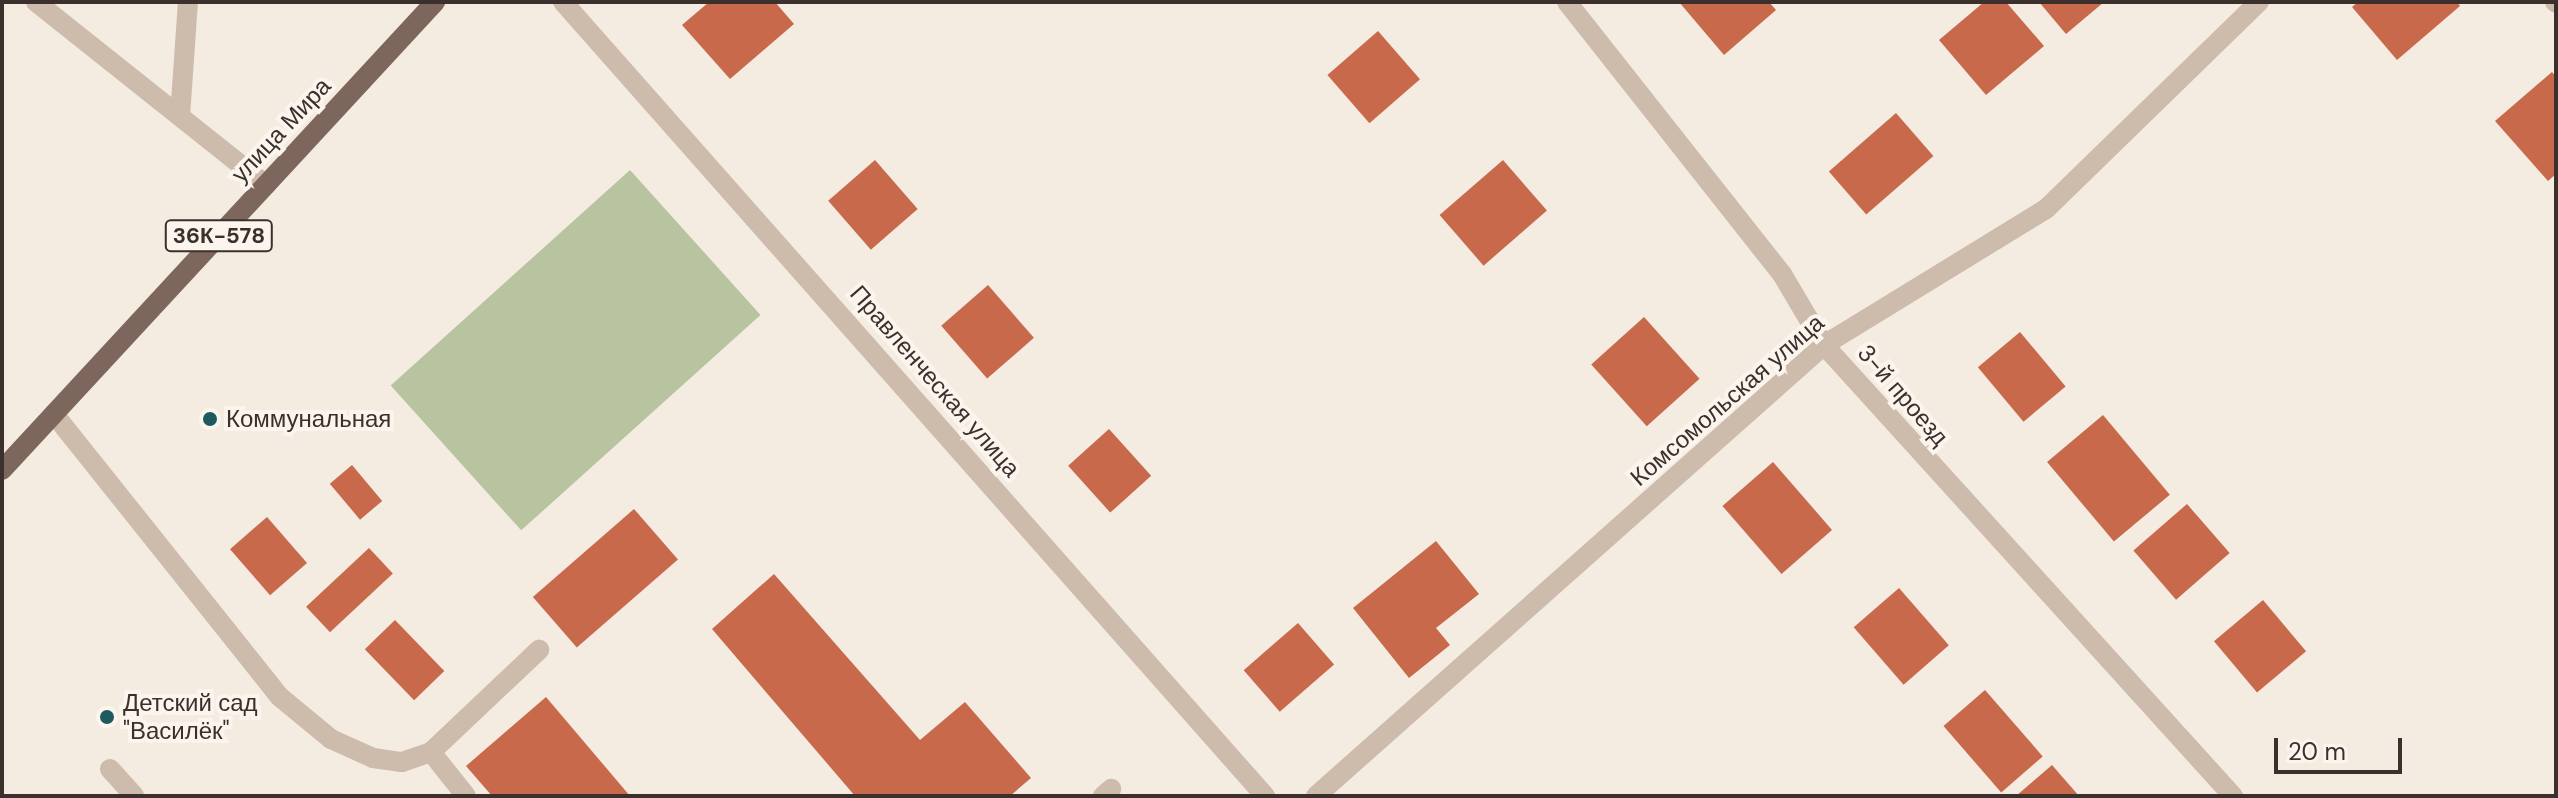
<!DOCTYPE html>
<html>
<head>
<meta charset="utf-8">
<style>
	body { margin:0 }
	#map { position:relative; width:2558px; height:798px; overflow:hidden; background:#f4ebe1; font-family:"DM Sans",sans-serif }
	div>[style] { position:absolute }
	.green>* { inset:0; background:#b8c4a0; transform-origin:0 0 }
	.building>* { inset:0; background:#c8694b; transform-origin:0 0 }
	.minor>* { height:20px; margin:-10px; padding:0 10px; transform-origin:10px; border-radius:10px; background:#cdbbac }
	.major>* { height:20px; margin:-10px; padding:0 10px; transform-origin:10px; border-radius:10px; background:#7d675c }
	.dots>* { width:22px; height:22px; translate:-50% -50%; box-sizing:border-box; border:4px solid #fbf5ee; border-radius:50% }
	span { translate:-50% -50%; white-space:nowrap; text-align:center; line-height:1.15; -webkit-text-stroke:8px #fbf5ee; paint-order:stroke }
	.shield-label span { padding:2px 6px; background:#fbf5ee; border:2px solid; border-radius:6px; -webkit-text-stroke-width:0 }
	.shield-label { font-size:22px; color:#3b302b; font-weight:700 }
	.street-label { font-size:24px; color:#3b302b }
	.poi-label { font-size:24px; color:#3b302b }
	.left { translate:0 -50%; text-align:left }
	.frame { position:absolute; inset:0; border:4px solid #3b302b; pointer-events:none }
	.scale { position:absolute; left:2274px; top:738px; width:128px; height:36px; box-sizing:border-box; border:4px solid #3b302b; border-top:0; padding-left:10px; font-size:24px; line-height:28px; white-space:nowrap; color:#3b302b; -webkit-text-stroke:6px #fbf5ee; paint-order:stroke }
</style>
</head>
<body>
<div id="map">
	<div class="green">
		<div style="left:630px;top:170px;width:195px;height:322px;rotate:48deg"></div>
	</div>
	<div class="building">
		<div style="clip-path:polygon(709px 2px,775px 2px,794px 24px,730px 79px,682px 25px)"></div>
		<div style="clip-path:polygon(1679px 2px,1769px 2px,1776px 10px,1724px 55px)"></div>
		<div style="clip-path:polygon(1984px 2px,2006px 2px,2044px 46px,1986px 95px,1939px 40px)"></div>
		<div style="clip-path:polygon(2039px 2px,2104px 2px,2066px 34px)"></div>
		<div style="clip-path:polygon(2358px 2px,2457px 2px,2460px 6px,2397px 60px,2352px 7px)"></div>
		<div style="left:1378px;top:31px;width:64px;height:67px;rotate:49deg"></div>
		<div style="clip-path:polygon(2552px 72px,2556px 77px,2556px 174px,2548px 181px,2495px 121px)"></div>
		<div style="left:1896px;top:113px;width:57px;height:89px;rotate:49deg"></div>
		<div style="left:875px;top:160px;width:65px;height:62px;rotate:49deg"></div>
		<div style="left:1503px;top:160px;width:67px;height:84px;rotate:49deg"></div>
		<div style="left:988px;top:285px;width:70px;height:62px;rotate:49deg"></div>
		<div style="left:1644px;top:317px;width:83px;height:71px;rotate:48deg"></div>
		<div style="left:2020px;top:332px;width:71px;height:55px;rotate:50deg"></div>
		<div style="left:2103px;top:415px;width:104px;height:73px;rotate:50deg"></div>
		<div style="left:1109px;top:429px;width:63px;height:55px;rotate:48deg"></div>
		<div style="left:1773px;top:462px;width:90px;height:67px;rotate:49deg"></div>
		<div style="left:352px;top:465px;width:47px;height:29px;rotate:50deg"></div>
		<div style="left:2187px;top:504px;width:65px;height:71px;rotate:49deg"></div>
		<div style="left:634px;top:509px;width:67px;height:134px;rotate:49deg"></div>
		<div style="left:267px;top:517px;width:61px;height:49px;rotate:49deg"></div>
		<div style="clip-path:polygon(1436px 541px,1479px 594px,1436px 628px,1450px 645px,1409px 678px,1353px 608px)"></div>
		<div style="left:369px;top:548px;width:35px;height:86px;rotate:47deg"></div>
		<div style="clip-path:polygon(774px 574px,920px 740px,965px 702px,1031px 778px,1010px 796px,855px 796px,712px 629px)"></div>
		<div style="left:1899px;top:588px;width:76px;height:60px;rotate:49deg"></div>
		<div style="left:2263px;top:600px;width:67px;height:64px;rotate:50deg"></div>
		<div style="left:395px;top:620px;width:71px;height:42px;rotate:46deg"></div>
		<div style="left:1298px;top:623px;width:55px;height:72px;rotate:49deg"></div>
		<div style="left:1985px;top:690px;width:88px;height:55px;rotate:49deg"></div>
		<div style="clip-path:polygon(546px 697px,630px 796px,492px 796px,466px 766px)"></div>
		<div style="clip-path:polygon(2052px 765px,2079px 796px,2016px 796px)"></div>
	</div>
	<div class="minor">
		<div style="left:36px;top:2px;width:294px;rotate:38.5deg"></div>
		<div style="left:563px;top:2px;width:1060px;rotate:48.52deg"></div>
		<div style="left:1567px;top:2px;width:347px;rotate:51.7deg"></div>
		<div style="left:1782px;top:274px;width:82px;rotate:59.4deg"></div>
		<div style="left:1824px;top:345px;width:609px;rotate:47.8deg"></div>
		<div style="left:2555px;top:2px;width:1px;rotate:45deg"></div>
		<div style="left:180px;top:116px;width:114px;rotate:-86deg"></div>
		<div style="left:54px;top:414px;width:362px;rotate:51.4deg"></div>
		<div style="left:280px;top:697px;width:66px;rotate:39.5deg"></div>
		<div style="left:331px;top:739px;width:46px;rotate:24.3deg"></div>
		<div style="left:373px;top:758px;width:29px;rotate:8deg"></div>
		<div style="left:402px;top:762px;width:31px;rotate:-19deg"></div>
		<div style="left:431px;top:752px;width:149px;rotate:-43.4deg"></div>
		<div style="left:431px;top:752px;width:56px;rotate:51.5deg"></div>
		<div style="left:110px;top:769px;width:36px;rotate:48deg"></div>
		<div style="left:1103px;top:796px;width:11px;rotate:-41deg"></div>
		<div style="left:1316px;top:796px;width:679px;rotate:-41.6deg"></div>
		<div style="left:1824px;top:345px;width:260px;rotate:-31.5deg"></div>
		<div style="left:2046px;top:209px;width:297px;rotate:-44.2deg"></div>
	</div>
	<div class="major">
		<div style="left:2px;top:470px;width:638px;rotate:-47.22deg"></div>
	</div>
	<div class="dots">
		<div style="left:210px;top:419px;background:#1f5a5e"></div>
		<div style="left:107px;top:717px;background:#1f5a5e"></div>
	</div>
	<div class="shield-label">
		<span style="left:219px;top:236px">36К-578</span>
	</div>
	<div class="street-label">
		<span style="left:281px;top:130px;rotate:-47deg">улица Мира</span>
		<span style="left:935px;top:381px;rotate:49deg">Правленческая улица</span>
		<span style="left:1903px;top:395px;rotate:49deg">3-й проезд</span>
		<span style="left:1727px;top:400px;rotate:-41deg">Комсомольская улица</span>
	</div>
	<div class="poi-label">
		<span class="left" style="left:226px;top:419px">Коммунальная</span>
		<span class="left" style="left:123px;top:717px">Детский сад<br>"Василёк"</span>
	</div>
	<div class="frame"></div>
	<div class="scale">20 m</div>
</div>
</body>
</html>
